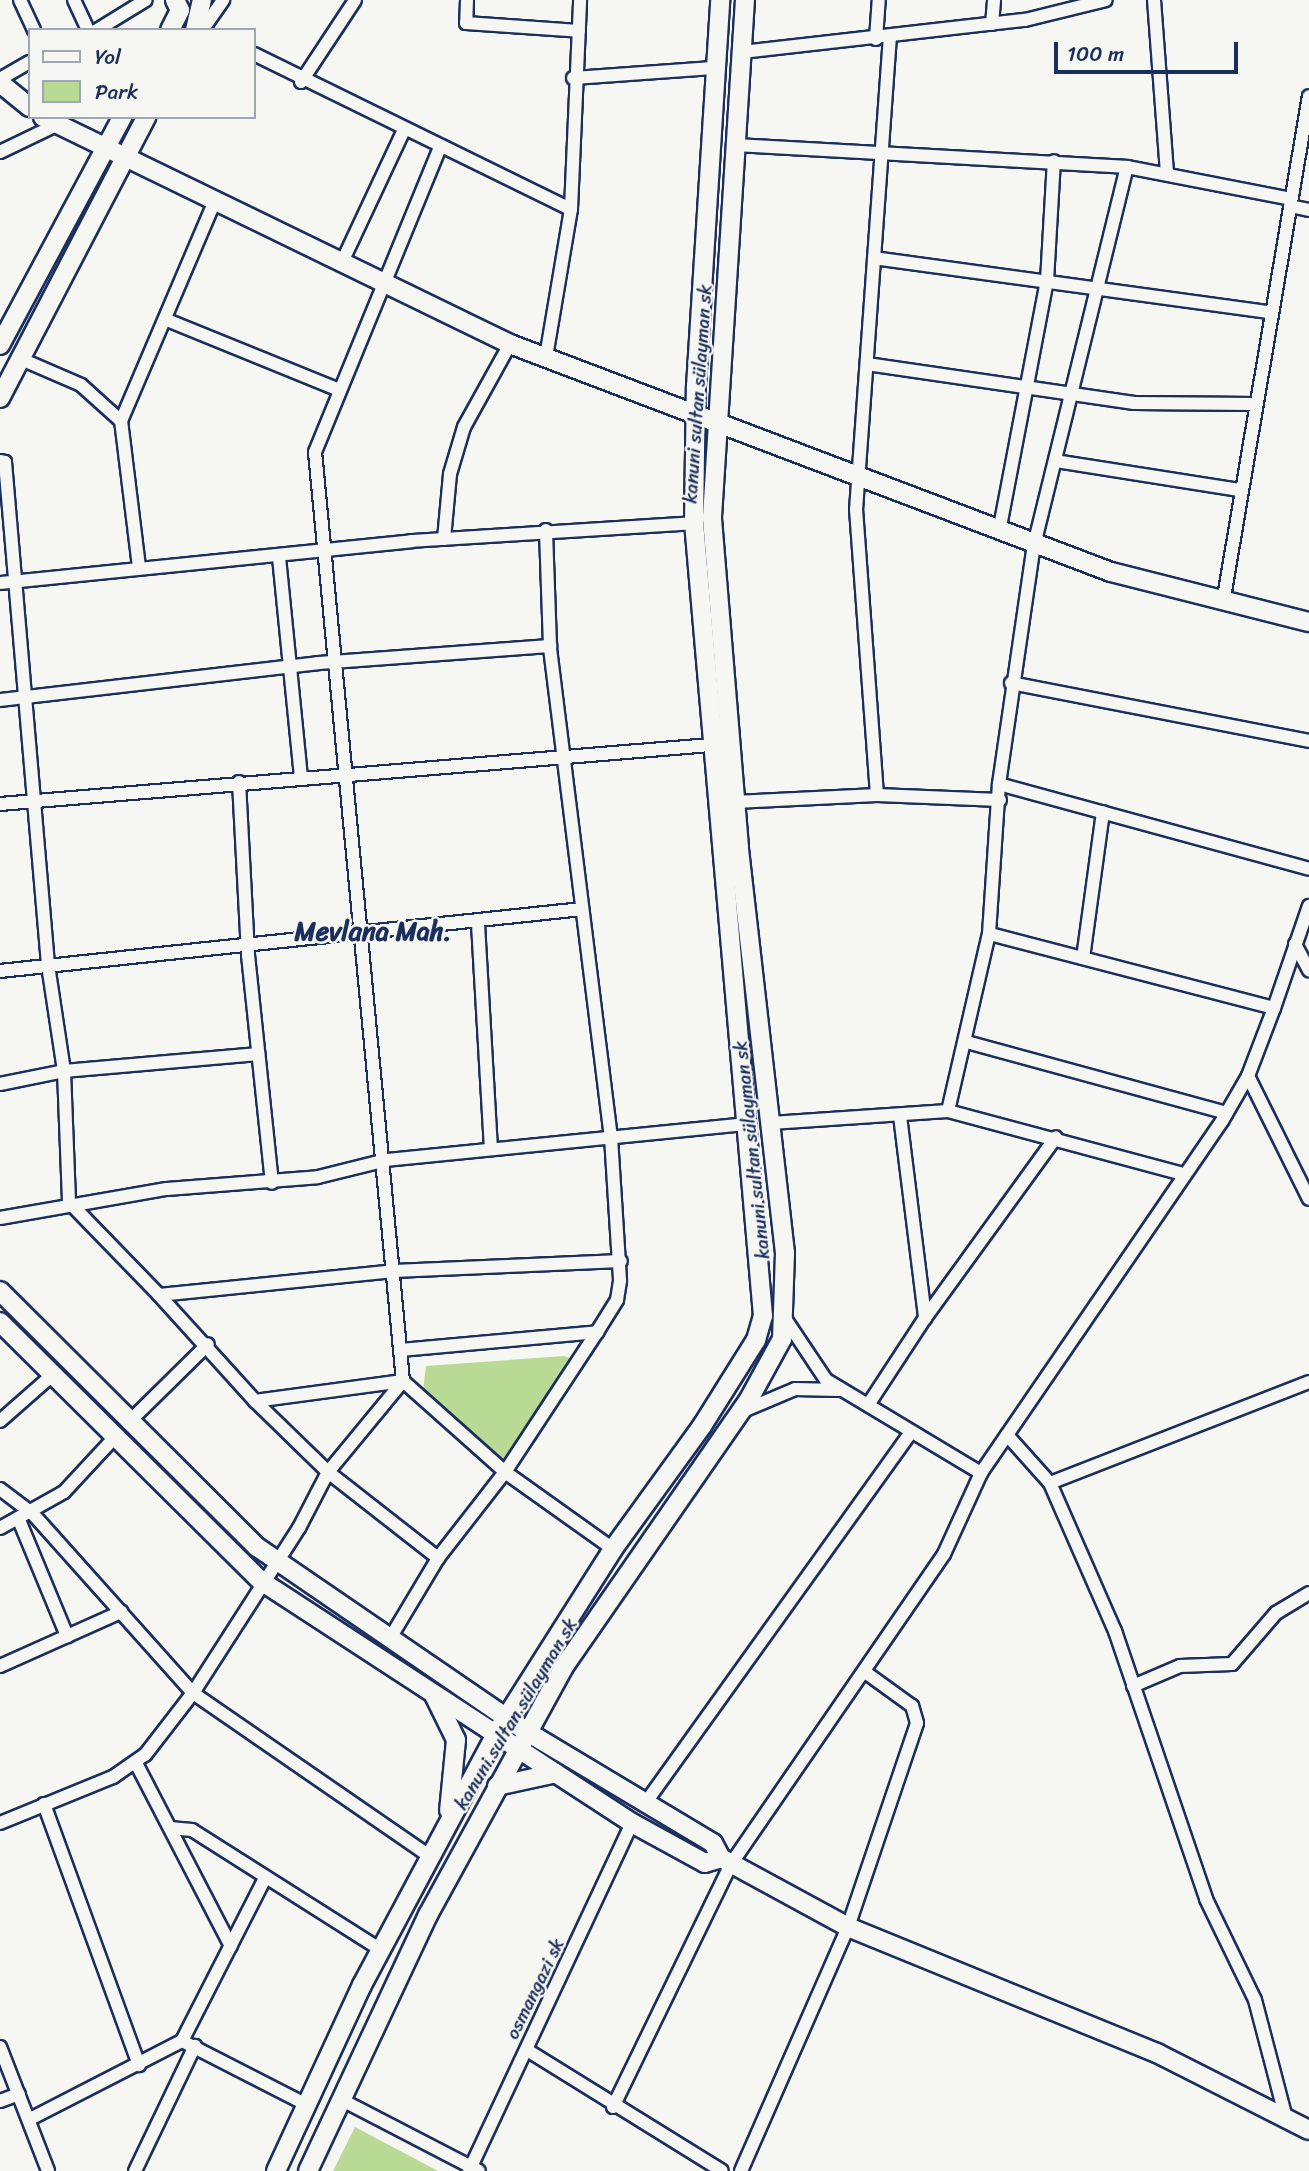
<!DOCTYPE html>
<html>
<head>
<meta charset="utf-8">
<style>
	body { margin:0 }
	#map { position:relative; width:1309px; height:2171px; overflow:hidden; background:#f6f6f2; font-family:Sriracha,sans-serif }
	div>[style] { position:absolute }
	.green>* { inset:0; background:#b9da94 }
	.roads { filter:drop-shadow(2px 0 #1b2f5e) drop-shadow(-2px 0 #1b2f5e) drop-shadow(0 2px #1b2f5e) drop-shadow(0 -2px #1b2f5e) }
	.street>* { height:12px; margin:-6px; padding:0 6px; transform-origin:6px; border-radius:6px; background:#f6f6f2 }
	.secondary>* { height:18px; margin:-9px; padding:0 9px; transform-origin:9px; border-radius:9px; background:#f6f6f2 }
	span { translate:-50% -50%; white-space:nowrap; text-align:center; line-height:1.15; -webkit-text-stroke:5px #f6f6f2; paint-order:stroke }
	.street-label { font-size:19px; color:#1b2f5e }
	.district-label { font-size:26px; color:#1b2f5e; font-weight:700 }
	.legend { position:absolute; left:28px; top:28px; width:228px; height:91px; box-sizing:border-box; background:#f6f6f2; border:2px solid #9ea6b7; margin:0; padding:9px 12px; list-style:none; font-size:21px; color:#1b2f5e }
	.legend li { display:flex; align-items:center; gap:14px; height:35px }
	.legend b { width:35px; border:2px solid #9ea6b7 }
	.scale { position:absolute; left:1054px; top:42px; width:184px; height:32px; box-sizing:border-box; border:4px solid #1b2f5e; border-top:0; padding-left:9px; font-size:21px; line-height:24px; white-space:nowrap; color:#1b2f5e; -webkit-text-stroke:5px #f6f6f2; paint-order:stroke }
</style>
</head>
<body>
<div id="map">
	<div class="green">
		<div style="clip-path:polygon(564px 1356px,574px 1359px,508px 1465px,422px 1399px,426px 1366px)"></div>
		<div style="clip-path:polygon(355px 2127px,438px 2171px,333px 2171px)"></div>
	</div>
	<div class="roads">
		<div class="street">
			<div style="left:20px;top:0;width:33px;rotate:65deg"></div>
			<div style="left:74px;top:0;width:33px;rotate:65deg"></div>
			<div style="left:467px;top:0;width:23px;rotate:92deg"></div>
			<div style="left:466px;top:23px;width:113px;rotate:4deg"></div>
			<div style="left:1154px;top:0;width:174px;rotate:85.7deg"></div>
			<div style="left:199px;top:23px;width:7px;rotate:27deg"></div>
			<div style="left:205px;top:26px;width:32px;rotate:-55deg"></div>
			<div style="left:992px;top:24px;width:24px;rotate:-85deg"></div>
			<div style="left:97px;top:30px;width:57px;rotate:-31.5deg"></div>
			<div style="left:876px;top:39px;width:39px;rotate:-86deg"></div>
			<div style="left:742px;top:52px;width:285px;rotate:-6.5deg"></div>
			<div style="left:1025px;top:20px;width:83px;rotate:-13.9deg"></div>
			<div style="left:254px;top:54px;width:353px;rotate:26.1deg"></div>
			<div style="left:573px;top:78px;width:141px;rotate:-4.1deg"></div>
			<div style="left:0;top:79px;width:34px;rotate:-30deg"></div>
			<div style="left:301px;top:82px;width:98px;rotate:-56.6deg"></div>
			<div style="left:737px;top:145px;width:391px;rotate:3.2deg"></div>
			<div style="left:1127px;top:167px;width:167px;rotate:11deg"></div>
			<div style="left:0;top:152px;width:60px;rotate:-25.7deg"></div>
			<div style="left:1290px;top:206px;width:19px;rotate:12deg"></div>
			<div style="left:874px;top:258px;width:398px;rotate:7.8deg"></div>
			<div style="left:343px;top:260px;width:144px;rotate:-64.9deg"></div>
			<div style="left:167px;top:320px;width:183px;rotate:22.1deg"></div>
			<div style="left:546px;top:357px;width:150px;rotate:-80.4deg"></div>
			<div style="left:571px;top:209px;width:209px;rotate:-87.5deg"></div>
			<div style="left:21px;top:359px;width:65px;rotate:23.4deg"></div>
			<div style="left:81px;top:385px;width:54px;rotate:42deg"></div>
			<div style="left:867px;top:364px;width:270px;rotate:8.3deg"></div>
			<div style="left:1134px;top:403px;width:120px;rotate:0.5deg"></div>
			<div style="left:0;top:461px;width:5px;rotate:11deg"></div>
			<div style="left:5px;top:462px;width:505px;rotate:85.11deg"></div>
			<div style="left:48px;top:965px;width:107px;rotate:81.4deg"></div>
			<div style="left:64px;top:1071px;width:131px;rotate:87.8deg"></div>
			<div style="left:69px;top:1202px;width:129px;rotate:45.9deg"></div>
			<div style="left:159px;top:1295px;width:236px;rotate:-5.8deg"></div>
			<div style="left:394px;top:1271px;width:227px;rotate:-2.5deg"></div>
			<div style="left:1056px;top:461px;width:186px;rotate:9deg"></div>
			<div style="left:999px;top:532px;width:256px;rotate:-79.2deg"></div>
			<div style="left:1047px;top:281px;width:120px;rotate:-86.7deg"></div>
			<div style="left:444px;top:539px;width:65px;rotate:-84.7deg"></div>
			<div style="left:450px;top:474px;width:49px;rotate:-73.4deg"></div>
			<div style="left:464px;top:427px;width:95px;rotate:-61deg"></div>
			<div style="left:279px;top:557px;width:220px;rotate:84.3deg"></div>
			<div style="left:139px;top:567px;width:147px;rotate:-97deg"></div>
			<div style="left:121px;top:421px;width:239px;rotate:-66.9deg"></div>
			<div style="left:0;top:583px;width:413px;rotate:-5.8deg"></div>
			<div style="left:411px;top:541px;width:284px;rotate:-3.6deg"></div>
			<div style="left:1223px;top:603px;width:514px;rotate:-80.37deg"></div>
			<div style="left:1011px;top:683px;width:304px;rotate:11deg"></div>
			<div style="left:0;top:700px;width:320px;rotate:-6.6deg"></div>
			<div style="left:318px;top:663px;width:233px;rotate:-4.2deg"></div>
			<div style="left:239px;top:782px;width:173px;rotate:87deg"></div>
			<div style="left:248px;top:955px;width:229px;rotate:84deg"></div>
			<div style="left:999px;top:784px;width:321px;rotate:15.3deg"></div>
			<div style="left:877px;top:795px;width:286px;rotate:-94.2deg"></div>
			<div style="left:856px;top:510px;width:473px;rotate:-85.9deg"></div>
			<div style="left:735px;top:802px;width:142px;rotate:-2.8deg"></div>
			<div style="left:877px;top:795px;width:123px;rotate:2.3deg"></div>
			<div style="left:0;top:804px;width:712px;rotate:-4.75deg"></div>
			<div style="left:478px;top:924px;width:225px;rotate:86.7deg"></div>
			<div style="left:1295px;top:944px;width:30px;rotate:62deg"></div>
			<div style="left:1083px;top:958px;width:147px;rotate:-82.2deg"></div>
			<div style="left:0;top:971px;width:585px;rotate:-6.08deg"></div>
			<div style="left:1274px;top:1008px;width:108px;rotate:-71.1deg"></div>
			<div style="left:967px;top:1042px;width:269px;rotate:15.3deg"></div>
			<div style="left:1248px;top:1076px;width:137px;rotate:63.6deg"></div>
			<div style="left:0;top:1084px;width:65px;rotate:-11.5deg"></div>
			<div style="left:64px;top:1071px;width:195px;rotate:-5deg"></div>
			<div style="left:948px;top:1111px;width:182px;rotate:-77deg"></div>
			<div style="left:989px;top:934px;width:150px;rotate:-86.2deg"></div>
			<div style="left:999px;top:784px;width:242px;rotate:-81.7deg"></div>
			<div style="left:1034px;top:545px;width:389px;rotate:-76.2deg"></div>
			<div style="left:900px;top:1116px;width:204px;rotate:82.9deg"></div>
			<div style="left:925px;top:1318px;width:223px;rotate:-54.1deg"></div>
			<div style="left:771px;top:1123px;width:177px;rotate:-3.9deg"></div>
			<div style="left:948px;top:1111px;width:240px;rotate:15deg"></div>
			<div style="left:0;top:1218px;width:169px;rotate:-9.9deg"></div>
			<div style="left:167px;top:1189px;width:151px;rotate:-4.5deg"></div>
			<div style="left:318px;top:1177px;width:70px;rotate:-14deg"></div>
			<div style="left:386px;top:1160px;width:360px;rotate:-5.7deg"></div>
			<div style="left:159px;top:1295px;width:143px;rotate:47.8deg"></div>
			<div style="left:255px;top:1401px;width:149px;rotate:-7.7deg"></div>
			<div style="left:403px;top:1381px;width:137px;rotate:41.7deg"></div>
			<div style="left:505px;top:1472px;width:133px;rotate:35.5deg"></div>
			<div style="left:786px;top:1320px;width:72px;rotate:56.3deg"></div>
			<div style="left:826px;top:1380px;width:181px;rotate:31deg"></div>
			<div style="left:401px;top:1350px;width:197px;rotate:-5.2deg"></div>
			<div style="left:255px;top:1401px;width:102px;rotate:44.2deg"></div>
			<div style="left:328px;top:1472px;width:140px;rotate:38deg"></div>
			<div style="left:868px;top:1405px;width:104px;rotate:-56.8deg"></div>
			<div style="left:743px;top:1411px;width:56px;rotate:-22.9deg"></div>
			<div style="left:795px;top:1389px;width:44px;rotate:1.3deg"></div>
			<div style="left:0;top:1421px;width:67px;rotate:-41.3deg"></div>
			<div style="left:128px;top:1423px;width:112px;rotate:-44.6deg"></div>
			<div style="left:1007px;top:1435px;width:64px;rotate:48.1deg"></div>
			<div style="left:1050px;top:1483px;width:278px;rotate:-21.3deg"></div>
			<div style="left:1050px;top:1483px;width:162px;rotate:66.3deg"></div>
			<div style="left:1115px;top:1631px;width:283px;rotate:71.2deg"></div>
			<div style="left:1206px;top:1899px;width:112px;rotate:64.1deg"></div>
			<div style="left:1255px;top:2000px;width:122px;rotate:75.3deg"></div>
			<div style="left:0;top:1489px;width:41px;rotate:37.1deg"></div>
			<div style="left:33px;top:1514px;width:240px;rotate:48.2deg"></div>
			<div style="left:193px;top:1693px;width:289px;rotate:34.6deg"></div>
			<div style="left:19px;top:1520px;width:126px;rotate:67.5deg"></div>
			<div style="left:0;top:1528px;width:73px;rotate:-29.4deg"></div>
			<div style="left:64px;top:1492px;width:74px;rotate:-47.2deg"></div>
			<div style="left:392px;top:1635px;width:90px;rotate:-59.1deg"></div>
			<div style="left:438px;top:1558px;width:109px;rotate:-52.1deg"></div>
			<div style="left:505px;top:1472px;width:168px;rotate:-56.7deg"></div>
			<div style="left:597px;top:1332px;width:38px;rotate:-58deg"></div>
			<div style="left:617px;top:1300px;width:20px;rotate:-81deg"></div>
			<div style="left:620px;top:1280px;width:142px;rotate:-93.6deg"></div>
			<div style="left:611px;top:1138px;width:496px;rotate:-97.1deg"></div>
			<div style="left:550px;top:646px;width:116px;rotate:-92deg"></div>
			<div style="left:0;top:1666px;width:133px;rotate:-24.1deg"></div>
			<div style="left:1133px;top:1686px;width:51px;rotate:-23.1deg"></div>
			<div style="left:1180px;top:1666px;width:52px;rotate:-2.2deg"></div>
			<div style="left:1232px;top:1664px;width:67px;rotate:-49.2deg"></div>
			<div style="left:1276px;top:1613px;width:39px;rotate:-31deg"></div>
			<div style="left:136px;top:1763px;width:206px;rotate:62.6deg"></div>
			<div style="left:44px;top:1804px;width:278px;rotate:70deg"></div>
			<div style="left:644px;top:1805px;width:459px;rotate:-54.4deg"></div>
			<div style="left:0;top:1823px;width:122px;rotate:-22.2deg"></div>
			<div style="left:113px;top:1777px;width:39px;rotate:-35deg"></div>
			<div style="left:145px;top:1755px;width:78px;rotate:-52.3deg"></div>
			<div style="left:193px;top:1693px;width:196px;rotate:-57.3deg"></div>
			<div style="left:299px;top:1528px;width:63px;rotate:-62.6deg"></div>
			<div style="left:328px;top:1472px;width:118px;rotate:-50.5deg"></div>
			<div style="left:403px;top:1381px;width:933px;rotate:-95.41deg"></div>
			<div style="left:315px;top:452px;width:330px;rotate:-67.7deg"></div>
			<div style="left:170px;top:1828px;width:22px;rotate:5deg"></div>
			<div style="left:192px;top:1830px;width:224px;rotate:32.4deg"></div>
			<div style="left:182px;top:2041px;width:183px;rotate:-63deg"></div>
			<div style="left:0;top:2047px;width:133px;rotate:68.8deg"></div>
			<div style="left:527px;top:2050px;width:229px;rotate:31.8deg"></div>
			<div style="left:342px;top:2100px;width:154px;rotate:27.4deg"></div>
			<div style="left:0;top:2101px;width:20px;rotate:-20deg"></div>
			<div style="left:613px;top:2107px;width:270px;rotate:-64.1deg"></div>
			<div style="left:731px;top:1864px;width:376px;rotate:-55.5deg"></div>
			<div style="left:944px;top:1554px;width:89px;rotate:-65.4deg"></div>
			<div style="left:981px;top:1473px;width:427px;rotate:-55.6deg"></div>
			<div style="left:1222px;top:1121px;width:52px;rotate:-60deg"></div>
			<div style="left:1248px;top:1076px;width:73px;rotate:-69.1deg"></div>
			<div style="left:1274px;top:1008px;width:294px;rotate:-165.4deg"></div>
			<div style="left:30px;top:2119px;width:171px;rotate:-27.2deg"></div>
			<div style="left:182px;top:2041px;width:140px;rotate:27.1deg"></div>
			<div style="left:135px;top:2171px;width:139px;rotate:-64.4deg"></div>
			<div style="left:469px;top:2171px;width:384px;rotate:-64.9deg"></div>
			<div style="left:741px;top:2171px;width:266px;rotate:-66.3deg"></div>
			<div style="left:848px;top:1927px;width:215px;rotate:-71.3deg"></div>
			<div style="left:917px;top:1723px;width:18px;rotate:-106deg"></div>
			<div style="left:912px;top:1706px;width:58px;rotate:-144.1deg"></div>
		</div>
		<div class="secondary">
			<div style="left:170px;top:30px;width:22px;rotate:-63deg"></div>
			<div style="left:180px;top:10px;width:11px;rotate:-117deg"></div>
			<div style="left:195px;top:30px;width:31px;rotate:-77deg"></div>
			<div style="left:0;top:83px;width:38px;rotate:39deg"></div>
			<div style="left:43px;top:117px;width:519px;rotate:25.92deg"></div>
			<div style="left:510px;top:344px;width:643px;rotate:20.78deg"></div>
			<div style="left:1111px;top:572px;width:204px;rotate:14.2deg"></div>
			<div style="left:0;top:345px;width:259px;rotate:-61.8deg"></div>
			<div style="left:0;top:398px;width:317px;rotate:-62.5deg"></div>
			<div style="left:0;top:1291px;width:363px;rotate:44.9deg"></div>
			<div style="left:257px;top:1547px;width:330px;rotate:34.4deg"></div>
			<div style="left:529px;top:1733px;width:214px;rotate:30.9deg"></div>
			<div style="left:713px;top:1843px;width:17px;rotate:62deg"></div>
			<div style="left:721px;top:1858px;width:145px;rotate:28.5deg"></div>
			<div style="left:848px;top:1927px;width:334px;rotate:22.2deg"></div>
			<div style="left:1157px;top:2053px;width:170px;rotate:26.9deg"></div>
			<div style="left:0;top:1322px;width:368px;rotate:44.8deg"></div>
			<div style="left:261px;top:1581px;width:443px;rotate:33.1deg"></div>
			<div style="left:632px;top:1823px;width:83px;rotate:28.7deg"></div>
			<div style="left:705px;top:1863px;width:17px;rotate:-17deg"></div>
			<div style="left:434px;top:1695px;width:50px;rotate:63.9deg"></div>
			<div style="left:456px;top:1740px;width:71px;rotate:95.6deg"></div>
			<div style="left:497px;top:1786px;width:60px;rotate:-12.4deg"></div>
			<div style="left:276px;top:2171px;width:205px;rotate:-65.2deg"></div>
			<div style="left:362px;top:1985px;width:287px;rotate:-61.9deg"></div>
			<div style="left:497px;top:1732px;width:217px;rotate:-57.6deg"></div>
			<div style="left:613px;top:1549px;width:152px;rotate:-54.1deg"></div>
			<div style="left:702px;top:1426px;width:102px;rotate:-57.9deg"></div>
			<div style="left:756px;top:1340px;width:25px;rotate:-74deg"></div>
			<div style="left:763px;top:1316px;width:796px;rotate:-94.97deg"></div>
			<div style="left:694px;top:523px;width:137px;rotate:-89.2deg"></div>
			<div style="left:696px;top:386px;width:387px;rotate:-86.4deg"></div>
			<div style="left:308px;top:2171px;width:283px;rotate:-64.9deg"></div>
			<div style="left:428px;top:1915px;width:281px;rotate:-61.3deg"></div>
			<div style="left:563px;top:1668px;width:325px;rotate:-55.3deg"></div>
			<div style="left:748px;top:1401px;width:71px;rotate:-61.3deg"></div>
			<div style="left:782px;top:1339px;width:86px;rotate:-88deg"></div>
			<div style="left:785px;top:1253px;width:409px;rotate:-96.5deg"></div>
			<div style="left:739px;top:847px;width:331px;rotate:-94.7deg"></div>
			<div style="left:712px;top:517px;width:518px;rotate:-86.35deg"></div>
		</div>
	</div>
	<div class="street-label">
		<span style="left:698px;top:394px;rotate:-86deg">kanuni sultan sülayman sk</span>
		<span style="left:752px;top:1150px;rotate:-96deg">kanuni sultan sülayman sk</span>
		<span style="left:516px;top:1714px;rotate:-59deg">kanuni sultan sülayman sk</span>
		<span style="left:535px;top:1989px;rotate:-64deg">osmangazi sk</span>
	</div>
	<div class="district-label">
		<span style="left:373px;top:932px">Mevlana Mah.</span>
	</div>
	<ul class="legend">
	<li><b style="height:9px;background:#f6f6f2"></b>Yol</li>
	<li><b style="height:19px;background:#b9da94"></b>Park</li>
	</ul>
	<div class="scale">100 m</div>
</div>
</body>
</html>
